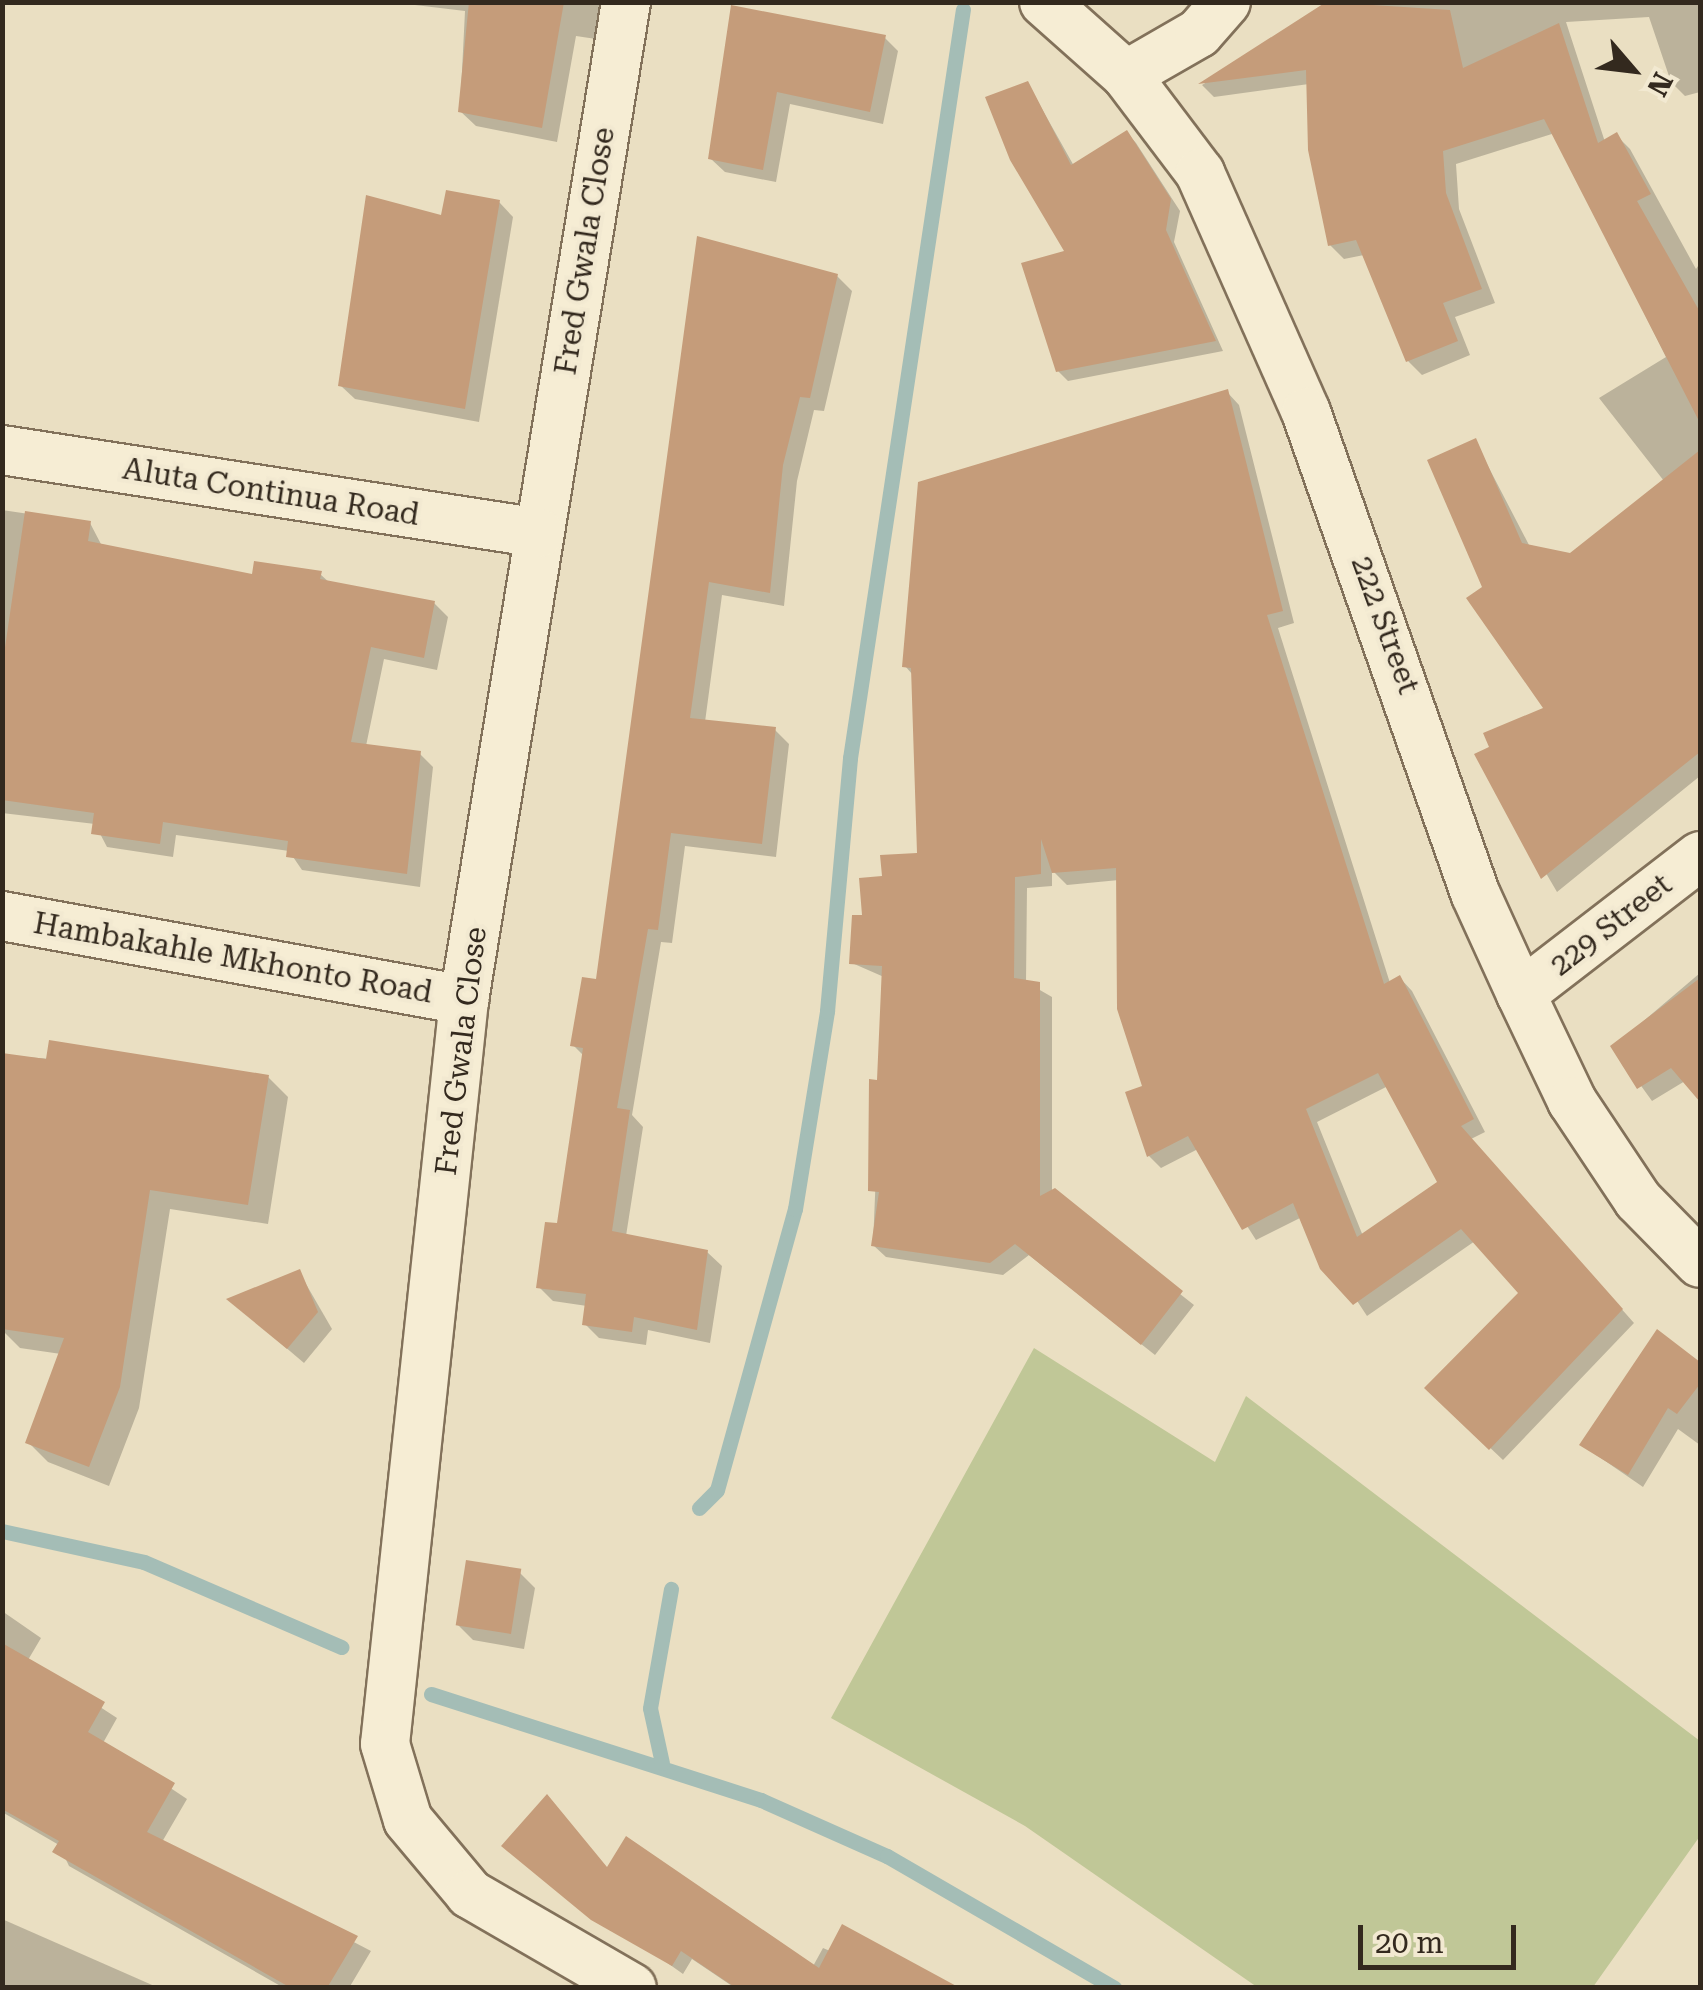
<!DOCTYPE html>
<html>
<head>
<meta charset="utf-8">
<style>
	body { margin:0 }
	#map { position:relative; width:1703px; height:1990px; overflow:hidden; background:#eadfc2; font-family:"Roboto Serif",serif }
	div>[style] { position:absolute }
	.green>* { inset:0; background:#c0c797 }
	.shadow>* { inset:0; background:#0003 }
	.stream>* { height:15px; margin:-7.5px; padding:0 7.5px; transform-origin:7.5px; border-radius:7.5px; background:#a4bdb6 }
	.building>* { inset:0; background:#c59c7a; transform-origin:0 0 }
	.roads { filter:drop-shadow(2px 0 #82715a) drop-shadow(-2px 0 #82715a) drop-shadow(0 2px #82715a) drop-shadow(0 -2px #82715a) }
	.street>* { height:48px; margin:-24px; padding:0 24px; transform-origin:24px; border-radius:24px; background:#f6edd4 }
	span { translate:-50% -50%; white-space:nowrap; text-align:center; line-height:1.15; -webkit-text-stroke:8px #f2e9d1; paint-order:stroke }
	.street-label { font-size:30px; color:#33291e }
	.frame { position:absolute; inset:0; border:5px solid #33291e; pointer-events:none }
	.north { position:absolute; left:1583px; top:20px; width:100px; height:100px; -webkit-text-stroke:8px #f2e9d1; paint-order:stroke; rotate:118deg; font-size:28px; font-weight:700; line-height:40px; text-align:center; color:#33291e }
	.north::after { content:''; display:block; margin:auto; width:35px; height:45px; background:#33291e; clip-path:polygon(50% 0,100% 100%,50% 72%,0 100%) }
	.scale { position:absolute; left:1358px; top:1925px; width:158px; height:45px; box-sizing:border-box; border:5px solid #33291e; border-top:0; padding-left:12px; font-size:30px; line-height:35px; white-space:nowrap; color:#33291e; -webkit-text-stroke:8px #f2e9d1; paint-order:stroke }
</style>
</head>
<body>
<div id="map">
	<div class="green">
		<div style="clip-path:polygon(1034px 1348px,1215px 1462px,1246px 1396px,1700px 1741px,1700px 1836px,1593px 1987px,1257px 1987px,1025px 1826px,831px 1718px)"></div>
	</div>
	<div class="shadow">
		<div style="clip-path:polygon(390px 2px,602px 2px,596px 39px,576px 36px,557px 142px,476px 126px,460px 111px,465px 11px)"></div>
		<div style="clip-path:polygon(1338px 2px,1700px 2px,1700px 92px,1685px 96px,1671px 82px,1649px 17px,1566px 22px,1605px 142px,1616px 135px,1630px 149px,1696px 269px,1700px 263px,1700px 776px,1557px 892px,1477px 755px,1547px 710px,1485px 588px,1475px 441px,1529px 545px,1571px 555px,1664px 481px,1599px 398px,1666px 357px,1555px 133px,1456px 164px,1459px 209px,1495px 303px,1455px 317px,1470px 355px,1422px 375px,1408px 361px,1364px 255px,1344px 259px,1330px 245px,1309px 84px,1214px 97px,1202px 85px)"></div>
		<div style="clip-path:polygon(733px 8px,885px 38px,898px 51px,883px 124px,790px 104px,776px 182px,725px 172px,711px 159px)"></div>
		<div style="clip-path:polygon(1028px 84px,1074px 166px,1127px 133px,1136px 143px,1180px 211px,1174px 242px,1223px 351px,1068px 381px,1058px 371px,1067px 252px)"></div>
		<div style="clip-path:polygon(499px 202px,513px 217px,479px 422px,355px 399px,340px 385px,443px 218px)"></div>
		<div style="clip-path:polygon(699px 239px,837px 276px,852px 291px,824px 411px,814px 410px,797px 481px,784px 606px,722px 595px,705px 722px,775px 730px,789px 744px,776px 857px,685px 846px,672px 943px,661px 942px,632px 1115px,643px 1127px,626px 1236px,707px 1252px,722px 1266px,710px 1343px,648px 1330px,646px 1345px,599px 1338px,585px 1324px,587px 1306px,553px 1301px,539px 1287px,559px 1226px,584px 1056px,573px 1045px,598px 982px)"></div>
		<div style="clip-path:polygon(evenodd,1227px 392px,1239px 405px,1294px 623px,1278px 628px,1390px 983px,1400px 978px,1412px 991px,1485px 1132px,1471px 1139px,1634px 1323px,1503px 1460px,1427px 1388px,1521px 1294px,1475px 1241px,1367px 1316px,1302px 1217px,1256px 1240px,1198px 1149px,1161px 1168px,1149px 1156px,1128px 1094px,1146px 1087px,1119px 880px,1067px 885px,1052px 870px,1052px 886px,1027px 888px,1026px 982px,1052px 997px,1052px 1193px,1194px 1305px,1155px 1355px,1029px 1255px,1003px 1275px,886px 1257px,873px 1245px,884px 977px,852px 963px,885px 879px,919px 855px,913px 675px,905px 666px,1227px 392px,1388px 1086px,1440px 1183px,1363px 1236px,1317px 1122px,1388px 1086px)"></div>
		<div style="clip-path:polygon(2px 510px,90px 523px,102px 546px,254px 577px,320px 574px,331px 584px,434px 603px,448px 617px,437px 670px,384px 659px,366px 746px,420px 754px,433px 767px,420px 887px,302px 870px,289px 851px,176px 835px,173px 857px,107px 847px,95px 824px,2px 813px)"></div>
		<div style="clip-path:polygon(1700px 973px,1700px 1099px,1685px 1081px,1652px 1101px,1613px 1047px)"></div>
		<div style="clip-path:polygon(2px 1055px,268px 1077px,288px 1097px,268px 1224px,170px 1209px,139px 1408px,109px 1486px,48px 1462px,28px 1442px,61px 1354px,20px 1348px,2px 1330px)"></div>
		<div style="clip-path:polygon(299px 1272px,332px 1329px,304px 1363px,230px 1300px)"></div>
		<div style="clip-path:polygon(1658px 1333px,1700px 1365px,1700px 1445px,1678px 1429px,1643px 1487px,1582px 1445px)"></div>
		<div style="clip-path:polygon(519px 1572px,535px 1588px,524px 1649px,473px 1640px,457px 1624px)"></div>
		<div style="clip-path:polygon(2px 1611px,41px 1638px,28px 1660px,117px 1718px,103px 1743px,187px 1799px,162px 1842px,371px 1951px,349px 1988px,284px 1988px,69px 1866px,59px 1845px,2px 1812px)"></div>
		<div style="clip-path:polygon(515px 1855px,608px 1870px,775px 1988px,735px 1988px,692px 1959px,683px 1974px)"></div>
		<div style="clip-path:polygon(2px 1919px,159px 1988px,2px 1988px)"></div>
		<div style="clip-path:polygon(823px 1948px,830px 1951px,955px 1988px,801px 1988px)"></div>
	</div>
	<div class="stream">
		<div style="left:699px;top:1508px;width:25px;rotate:-45deg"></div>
		<div style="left:717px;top:1490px;width:292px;rotate:-74.5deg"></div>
		<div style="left:795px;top:1209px;width:201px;rotate:-80.8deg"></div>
		<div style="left:827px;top:1011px;width:254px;rotate:-84.8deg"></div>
		<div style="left:850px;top:758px;width:757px;rotate:-81.42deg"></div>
		<div style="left:2px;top:1531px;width:145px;rotate:12.3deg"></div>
		<div style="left:144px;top:1562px;width:215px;rotate:23.3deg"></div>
		<div style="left:431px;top:1694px;width:347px;rotate:17.8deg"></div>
		<div style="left:761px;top:1800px;width:138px;rotate:24deg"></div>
		<div style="left:887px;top:1856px;width:263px;rotate:30.1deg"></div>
		<div style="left:662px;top:1763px;width:56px;rotate:-102.3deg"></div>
		<div style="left:650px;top:1708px;width:121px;rotate:-80deg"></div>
	</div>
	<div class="building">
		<div style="clip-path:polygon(469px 2px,564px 2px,542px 128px,458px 112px)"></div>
		<div style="clip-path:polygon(1326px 2px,1450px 10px,1463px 68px,1559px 23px,1598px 143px,1617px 132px,1651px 194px,1637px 201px,1700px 312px,1700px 423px,1544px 119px,1443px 151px,1446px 193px,1482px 289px,1443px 303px,1458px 341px,1406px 362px,1356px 240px,1328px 246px,1308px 150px,1306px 70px,1198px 84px)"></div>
		<div style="clip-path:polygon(731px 5px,886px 35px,870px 112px,777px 92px,763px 170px,708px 159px)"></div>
		<div style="clip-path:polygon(1028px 81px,1071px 165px,1127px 130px,1171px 199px,1166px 230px,1216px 341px,1056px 372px,1021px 263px,1064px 251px,1010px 160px,985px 97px)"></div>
		<div style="clip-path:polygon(446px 190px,500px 200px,465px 409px,338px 386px,366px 195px,441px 215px)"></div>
		<div style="clip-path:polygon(697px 236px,838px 274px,810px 398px,800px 397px,783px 465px,770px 593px,709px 582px,690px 718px,776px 727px,762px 844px,671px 833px,658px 930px,648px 929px,617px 1108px,630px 1110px,612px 1231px,708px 1250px,697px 1330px,634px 1317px,632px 1332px,582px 1325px,586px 1294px,536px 1288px,545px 1222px,557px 1223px,583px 1048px,570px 1046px,582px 977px,596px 979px)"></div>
		<div style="clip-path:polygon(evenodd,1228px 389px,1283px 611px,1267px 615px,1384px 984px,1400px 975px,1474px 1119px,1461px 1126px,1623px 1309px,1489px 1450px,1424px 1388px,1518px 1293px,1461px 1229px,1353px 1305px,1320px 1269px,1293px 1203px,1242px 1230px,1188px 1136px,1147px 1157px,1125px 1092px,1142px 1086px,1117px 1009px,1116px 868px,1052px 873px,1041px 839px,1041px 874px,1015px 877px,1014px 978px,1040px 982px,1040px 1196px,1055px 1188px,1183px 1291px,1141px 1345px,1015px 1244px,990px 1263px,871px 1246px,879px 1192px,868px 1191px,869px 1079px,877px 1080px,882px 966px,849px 964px,852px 915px,862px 915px,859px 878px,882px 876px,880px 855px,917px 853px,911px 668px,902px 667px,918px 482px,1228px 389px,1378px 1073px,1437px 1182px,1357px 1237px,1306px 1109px,1378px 1073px)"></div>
		<div style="clip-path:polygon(1476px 438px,1522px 543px,1570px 553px,1700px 450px,1700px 752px,1541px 879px,1474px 754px,1489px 747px,1483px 733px,1543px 708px,1466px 598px,1482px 587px,1427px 460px)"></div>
		<div style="clip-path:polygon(25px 511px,91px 521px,88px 541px,252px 574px,254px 561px,322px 571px,320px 579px,435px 601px,424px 658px,371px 647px,351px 742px,421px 751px,407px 874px,286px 857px,288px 841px,163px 822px,160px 844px,91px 834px,94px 813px,2px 800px,2px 668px)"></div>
		<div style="clip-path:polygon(1700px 978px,1700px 1102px,1671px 1068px,1637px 1089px,1610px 1046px)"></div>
		<div style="clip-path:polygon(49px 1040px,269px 1075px,248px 1205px,150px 1190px,120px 1387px,89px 1467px,25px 1443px,64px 1338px,2px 1329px,2px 1053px,46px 1059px)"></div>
		<div style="clip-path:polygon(300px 1269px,318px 1312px,287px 1349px,226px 1299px)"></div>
		<div style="clip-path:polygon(1657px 1329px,1700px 1362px,1700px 1384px,1677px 1414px,1668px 1408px,1628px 1475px,1579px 1445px)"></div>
		<div style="left:466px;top:1560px;width:56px;height:66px;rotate:9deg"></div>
		<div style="clip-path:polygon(2px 1643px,105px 1702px,88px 1732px,175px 1783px,147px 1832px,358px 1936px,327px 1988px,291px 1988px,52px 1852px,59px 1841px,2px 1809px)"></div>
		<div style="clip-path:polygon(547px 1794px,607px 1867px,626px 1836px,819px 1968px,842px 1924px,960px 1988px,736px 1988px,681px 1951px,672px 1966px,591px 1920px,501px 1846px)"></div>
	</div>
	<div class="roads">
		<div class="street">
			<div style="left:626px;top:2px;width:1011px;rotate:99.22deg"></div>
			<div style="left:464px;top:1000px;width:748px;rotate:96.06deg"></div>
			<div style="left:385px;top:1744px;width:79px;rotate:73.2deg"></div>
			<div style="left:408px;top:1820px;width:97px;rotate:50deg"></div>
			<div style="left:470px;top:1894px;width:187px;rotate:30.1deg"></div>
			<div style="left:1044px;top:2px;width:110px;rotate:41.7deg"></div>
			<div style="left:1126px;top:75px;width:123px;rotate:52.9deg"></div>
			<div style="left:1200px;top:173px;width:261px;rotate:66.1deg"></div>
			<div style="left:1306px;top:412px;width:510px;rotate:70.64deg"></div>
			<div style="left:1475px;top:893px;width:111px;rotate:65.5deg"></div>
			<div style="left:1521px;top:994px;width:119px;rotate:64.5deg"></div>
			<div style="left:1572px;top:1101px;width:119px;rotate:56.3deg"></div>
			<div style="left:1638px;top:1200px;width:88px;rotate:45.5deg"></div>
			<div style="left:1126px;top:75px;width:84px;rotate:-29.9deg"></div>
			<div style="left:1199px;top:33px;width:41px;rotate:-48.9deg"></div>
			<div style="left:2px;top:450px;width:544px;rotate:8.77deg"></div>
			<div style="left:2px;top:916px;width:470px;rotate:10.3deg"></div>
			<div style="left:1521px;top:994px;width:226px;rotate:-37.6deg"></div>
		</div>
	</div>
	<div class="street-label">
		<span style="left:585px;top:251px;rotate:-81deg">Fred Gwala Close</span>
		<span style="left:271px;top:492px;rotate:9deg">Aluta Continua Road</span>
		<span style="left:1385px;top:625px;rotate:70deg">222 Street</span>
		<span style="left:1611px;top:925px;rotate:-38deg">229 Street</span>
		<span style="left:233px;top:958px;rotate:10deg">Hambakahle Mkhonto Road</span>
		<span style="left:461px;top:1051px;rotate:-83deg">Fred Gwala Close</span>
	</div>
	<div class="frame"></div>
	<div class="north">N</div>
	<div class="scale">20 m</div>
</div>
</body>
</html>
